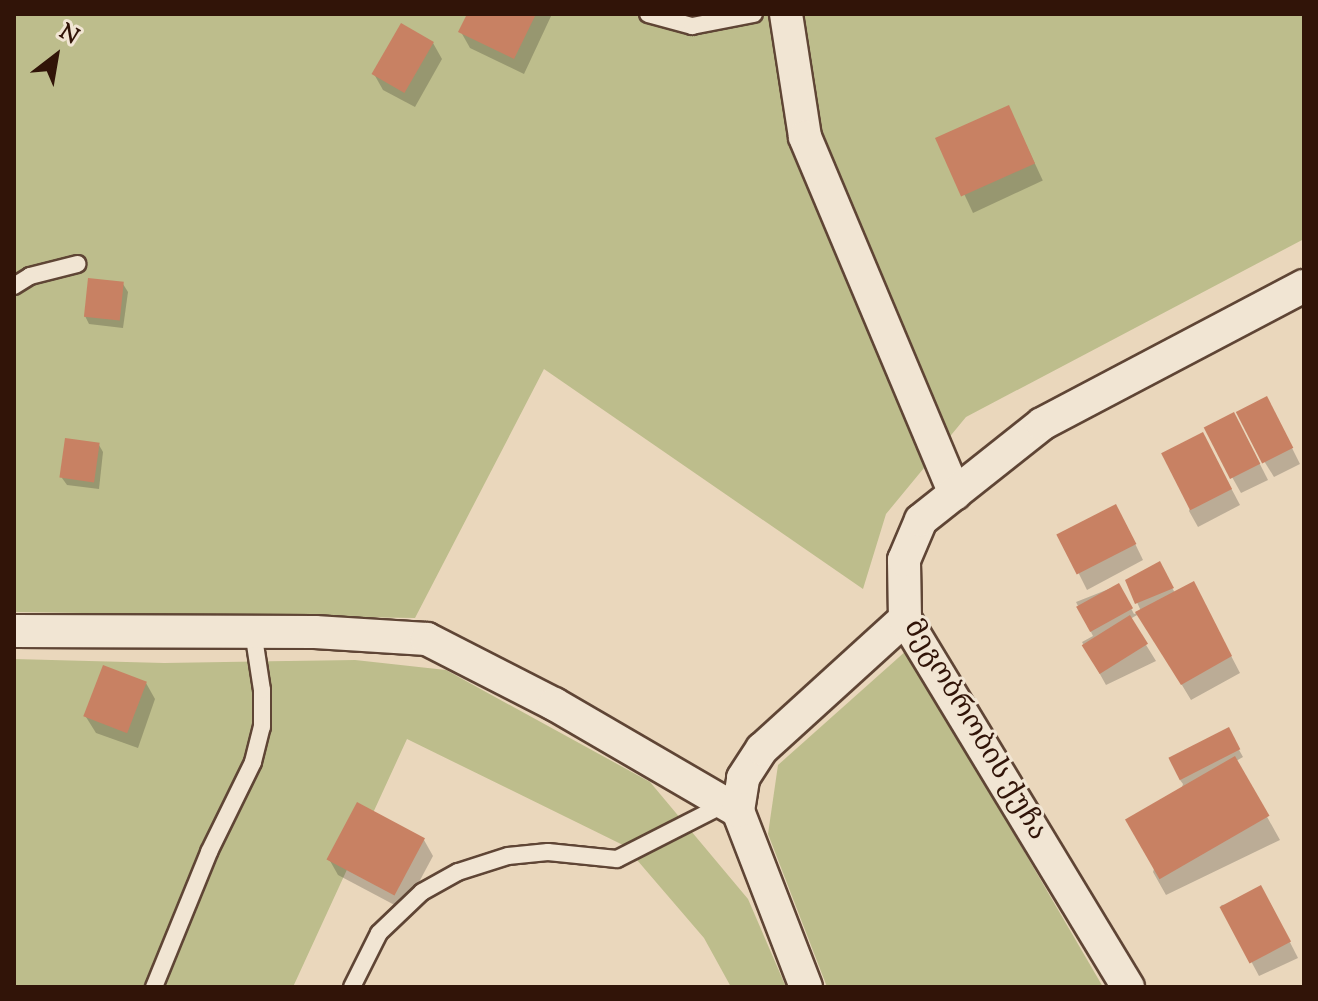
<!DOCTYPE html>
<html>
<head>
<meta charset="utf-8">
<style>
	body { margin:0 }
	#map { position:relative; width:1318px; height:1001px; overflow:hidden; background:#ead7bc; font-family:"Sorts Mill Goudy","Noto Serif Georgian",serif }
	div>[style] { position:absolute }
	.green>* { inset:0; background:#bdbd8c }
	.shadow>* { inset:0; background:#0003; transform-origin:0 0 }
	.building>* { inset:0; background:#c88163; transform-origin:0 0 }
	.roads { filter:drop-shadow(2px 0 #5f4535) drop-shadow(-2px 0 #5f4535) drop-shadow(0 2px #5f4535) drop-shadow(0 -2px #5f4535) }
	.lane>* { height:16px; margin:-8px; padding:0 8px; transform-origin:8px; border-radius:8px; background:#f1e5d3 }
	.street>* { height:32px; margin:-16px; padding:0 16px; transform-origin:16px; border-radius:16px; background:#f1e5d3 }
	span { translate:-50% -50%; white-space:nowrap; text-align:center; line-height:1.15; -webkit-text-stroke:6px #f1e5d3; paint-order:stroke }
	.street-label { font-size:28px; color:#311408 }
	.frame { position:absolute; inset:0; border:16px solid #311408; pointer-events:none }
	.north { position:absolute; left:16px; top:16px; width:80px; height:80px; -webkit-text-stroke:6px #f1e5d3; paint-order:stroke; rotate:31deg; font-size:22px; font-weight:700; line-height:32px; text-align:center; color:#311408 }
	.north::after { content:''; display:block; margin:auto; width:28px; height:36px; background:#311408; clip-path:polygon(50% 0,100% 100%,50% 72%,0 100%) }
</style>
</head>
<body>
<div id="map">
	<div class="green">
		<div style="clip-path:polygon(14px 14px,1304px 14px,1304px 239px,966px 417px,886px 514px,863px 589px,544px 369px,415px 618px,14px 612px)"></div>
		<div style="clip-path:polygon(907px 650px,1103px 987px,827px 987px,768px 834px,778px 765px)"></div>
		<div style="clip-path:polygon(14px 659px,164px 663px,355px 660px,446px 670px,650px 782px,748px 899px,786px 987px,731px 987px,704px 938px,625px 846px,407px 739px,293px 987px,14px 987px)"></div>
	</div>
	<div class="shadow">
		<div style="clip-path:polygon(469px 14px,552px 14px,524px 74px,470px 48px,461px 32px)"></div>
		<div style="clip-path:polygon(433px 43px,442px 59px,415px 107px,383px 90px,374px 74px)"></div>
		<div style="left:1009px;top:108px;width:80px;height:77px;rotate:65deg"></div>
		<div style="clip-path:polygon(123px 284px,128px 292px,123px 328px,89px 324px,85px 316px)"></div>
		<div style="clip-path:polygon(1275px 414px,1300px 464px,1274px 477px,1264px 461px)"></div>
		<div style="clip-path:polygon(1243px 431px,1268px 480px,1241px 493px,1232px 477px)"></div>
		<div style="clip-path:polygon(99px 445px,103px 452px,99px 489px,67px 485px,62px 478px)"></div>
		<div style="clip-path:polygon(1211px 450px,1240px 505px,1198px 527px,1189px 511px)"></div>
		<div style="clip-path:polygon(1125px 523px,1143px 560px,1087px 590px,1060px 536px)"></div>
		<div style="clip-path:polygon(1159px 564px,1175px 593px,1202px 600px,1240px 673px,1191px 700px,1139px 614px,1130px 619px,1156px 661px,1106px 685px,1082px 642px,1093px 636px,1076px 602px,1119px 585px,1134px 614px,1141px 611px,1127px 581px)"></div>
		<div style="clip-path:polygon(146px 683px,155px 699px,138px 748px,96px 733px,86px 717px)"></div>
		<div style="clip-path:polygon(1228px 730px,1243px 757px,1236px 761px,1280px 840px,1166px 895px,1153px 872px,1183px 784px,1180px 780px)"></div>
		<div style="clip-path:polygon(424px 840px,433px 856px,404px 910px,338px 875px,329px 859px)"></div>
		<div style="clip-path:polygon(1270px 903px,1298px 958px,1259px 976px,1221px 905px)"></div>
	</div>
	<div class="building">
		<div style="clip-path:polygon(467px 14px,536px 14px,514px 59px,458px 32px)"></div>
		<div style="left:401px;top:23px;width:38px;height:59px;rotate:30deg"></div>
		<div style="left:1009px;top:105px;width:64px;height:81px;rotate:66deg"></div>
		<div style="left:88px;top:278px;width:36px;height:39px;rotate:6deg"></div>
		<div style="left:1267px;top:396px;width:58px;height:35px;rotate:63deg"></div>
		<div style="left:1234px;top:412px;width:58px;height:34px;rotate:63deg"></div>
		<div style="left:1203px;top:432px;width:64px;height:47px;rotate:63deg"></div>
		<div style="left:65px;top:438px;width:35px;height:40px;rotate:8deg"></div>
		<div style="left:1116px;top:504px;width:45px;height:67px;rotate:63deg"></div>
		<div style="clip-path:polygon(1160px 561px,1174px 588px,1135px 604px,1125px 580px)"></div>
		<div style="clip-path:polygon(1194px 581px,1232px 656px,1181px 685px,1135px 612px)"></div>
		<div style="left:1119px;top:583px;width:29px;height:49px;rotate:61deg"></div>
		<div style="left:1130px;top:615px;width:34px;height:57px;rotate:58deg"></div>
		<div style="left:103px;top:665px;width:47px;height:55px;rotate:21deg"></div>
		<div style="left:1229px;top:727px;width:25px;height:68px;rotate:63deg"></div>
		<div style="left:1235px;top:756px;width:69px;height:127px;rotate:60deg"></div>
		<div style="left:357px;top:802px;width:77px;height:65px;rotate:28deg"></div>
		<div style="left:1261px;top:885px;width:64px;height:47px;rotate:62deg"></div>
	</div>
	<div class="roads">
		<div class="lane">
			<div style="left:648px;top:14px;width:46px;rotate:15.3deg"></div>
			<div style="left:692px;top:26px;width:63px;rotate:-11deg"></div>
			<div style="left:14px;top:286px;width:19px;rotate:-32deg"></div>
			<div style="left:30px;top:276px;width:49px;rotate:-14.3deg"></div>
			<div style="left:154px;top:987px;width:146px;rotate:-67.8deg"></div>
			<div style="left:209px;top:852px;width:100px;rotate:-63.9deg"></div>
			<div style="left:253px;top:762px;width:36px;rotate:-76deg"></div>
			<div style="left:262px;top:727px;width:37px;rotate:-90deg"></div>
			<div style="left:262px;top:690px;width:60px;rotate:-98.7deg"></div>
			<div style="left:352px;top:987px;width:60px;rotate:-63.4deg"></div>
			<div style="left:379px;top:933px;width:59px;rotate:-43.6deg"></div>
			<div style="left:422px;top:892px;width:41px;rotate:-29.1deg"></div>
			<div style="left:458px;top:872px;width:52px;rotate:-17.7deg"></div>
			<div style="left:508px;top:856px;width:40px;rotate:-5.7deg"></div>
			<div style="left:548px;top:852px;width:69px;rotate:5.8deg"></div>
			<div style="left:617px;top:859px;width:121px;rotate:-27deg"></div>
		</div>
		<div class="street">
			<div style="left:786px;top:14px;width:124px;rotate:81.2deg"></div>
			<div style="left:805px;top:137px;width:387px;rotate:67.2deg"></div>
			<div style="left:14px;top:631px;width:301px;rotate:0.2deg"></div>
			<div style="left:315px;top:632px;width:112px;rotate:3.6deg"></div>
			<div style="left:427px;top:639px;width:143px;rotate:27.1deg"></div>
			<div style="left:554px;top:704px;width:213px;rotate:30.2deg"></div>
			<div style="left:806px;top:987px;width:189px;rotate:-111.1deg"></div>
			<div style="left:738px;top:811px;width:33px;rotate:-81deg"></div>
			<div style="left:743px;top:778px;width:35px;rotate:-57deg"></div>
			<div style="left:762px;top:749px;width:193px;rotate:-42.3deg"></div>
			<div style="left:1128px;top:987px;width:430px;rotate:-121.2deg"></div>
			<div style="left:905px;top:619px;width:59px;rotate:-91deg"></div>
			<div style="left:904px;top:560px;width:43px;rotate:-67deg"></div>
			<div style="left:921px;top:520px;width:154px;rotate:-38.4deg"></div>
			<div style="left:1042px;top:424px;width:296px;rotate:-27.8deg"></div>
		</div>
	</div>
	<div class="street-label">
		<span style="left:975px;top:730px;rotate:59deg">მეგობრობის ქუჩა</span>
	</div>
	<div class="frame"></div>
	<div class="north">N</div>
</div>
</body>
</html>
